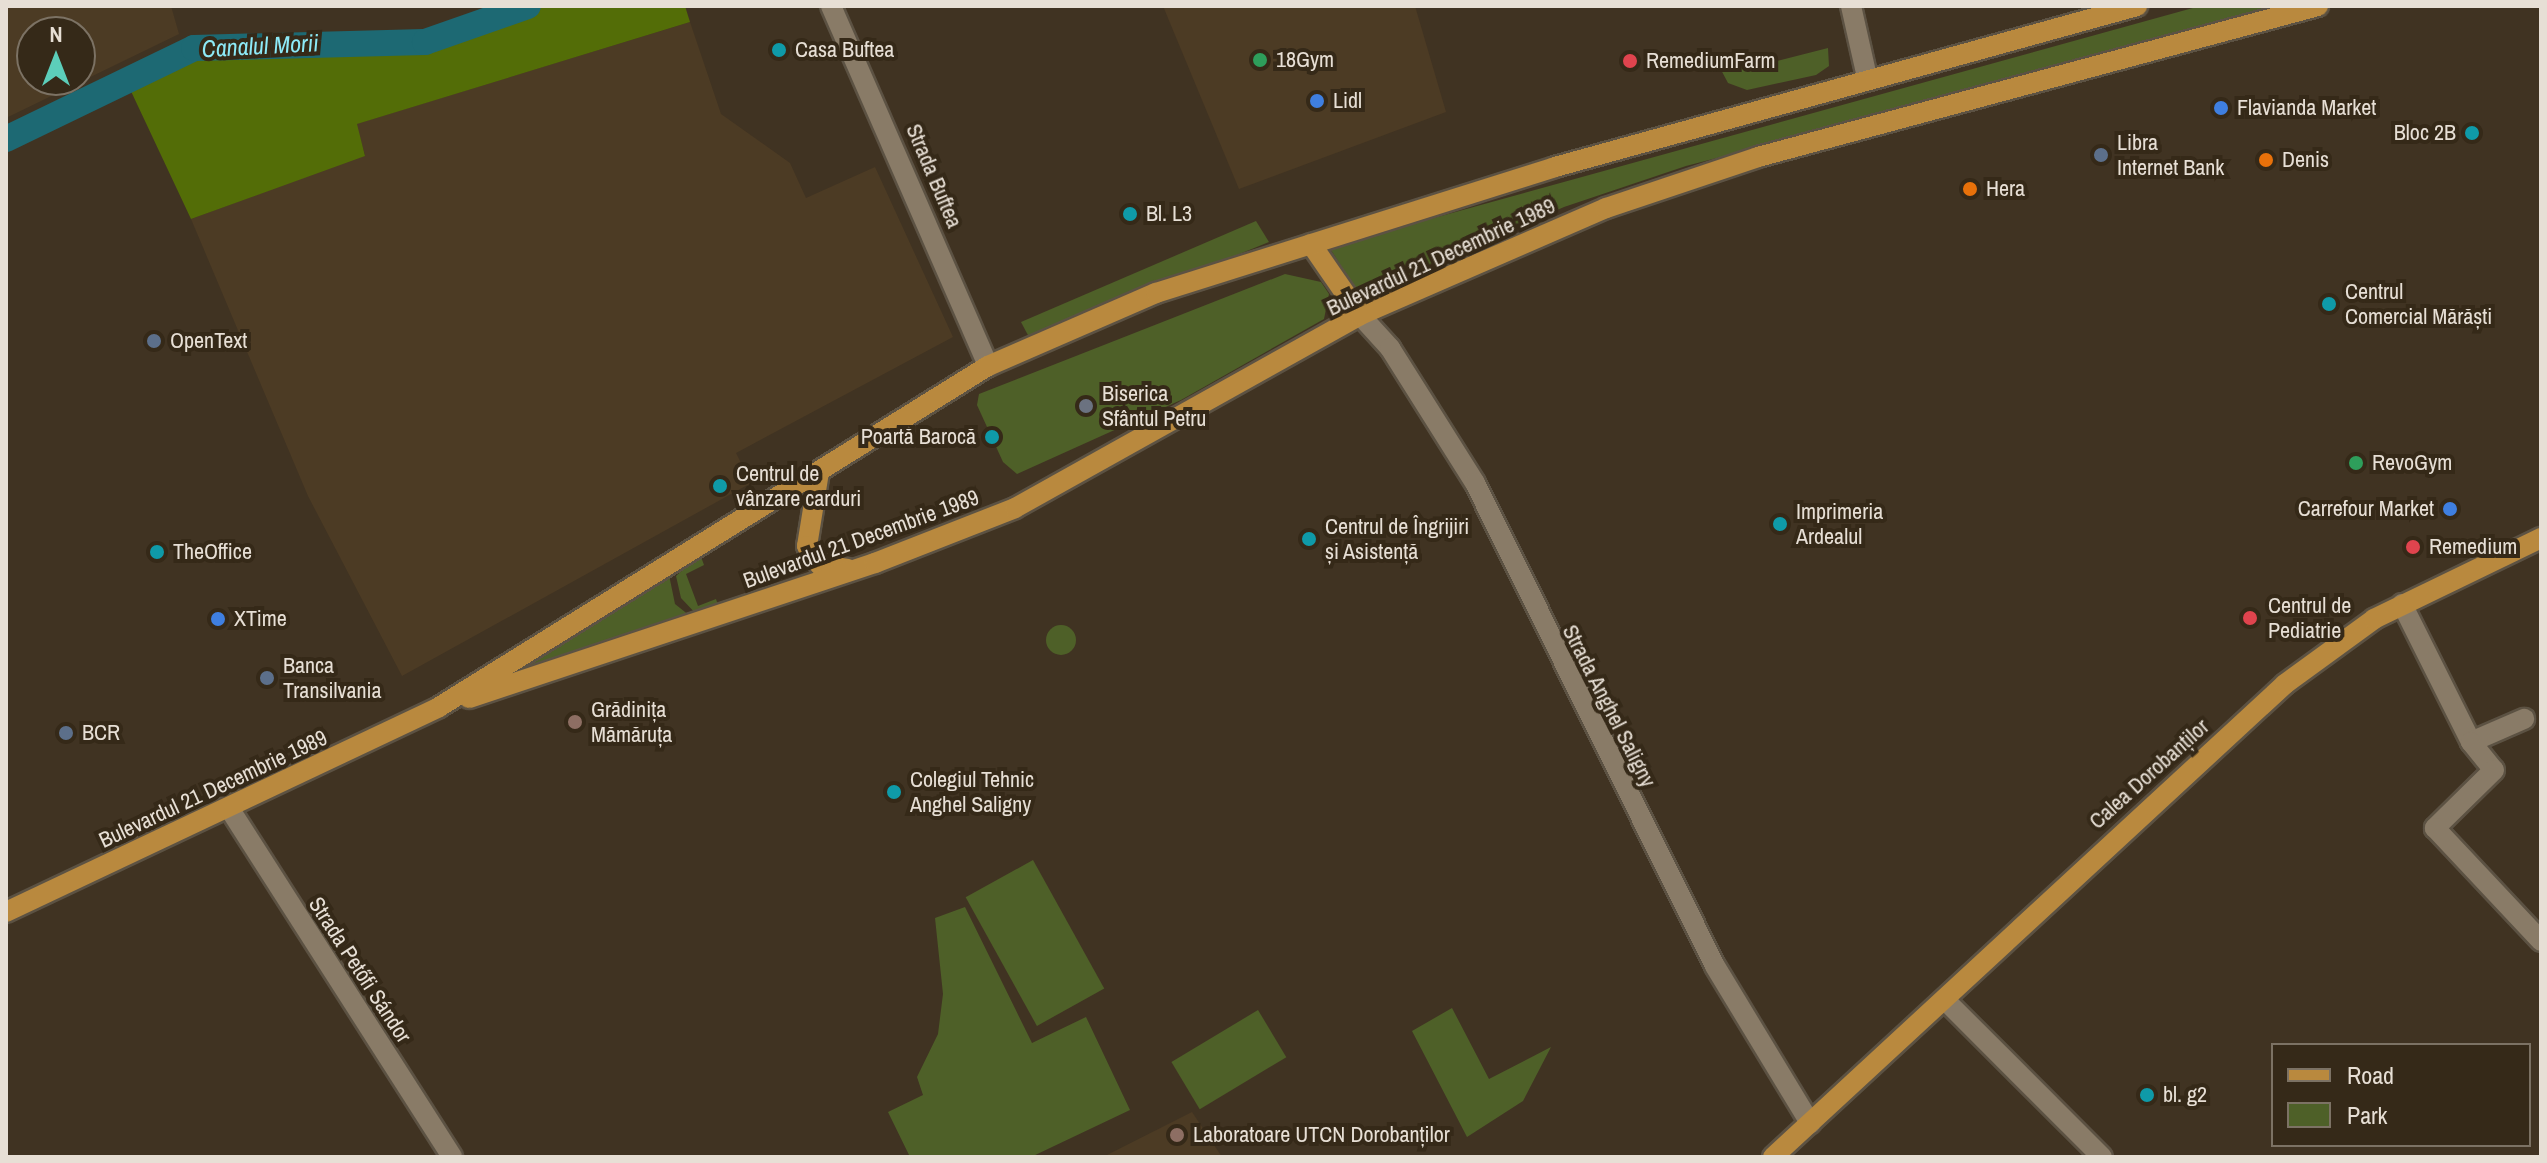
<!DOCTYPE html>
<html>
<head>
<meta charset="utf-8">
<style>
	body { margin:0 }
	#map { position:relative; width:2547px; height:1163px; overflow:hidden; background:#403322; font-family:"Archivo Narrow",sans-serif }
	div>[style] { position:absolute }
	.built>* { inset:0; background:#4c3b24 }
	.green>* { inset:0; background:#4e6028; transform-origin:0 0 }
	.round { border-radius:50% }
	.forest>* { inset:0; background:#536d07 }
	.canal>* { height:26px; margin:-13px; padding:0 13px; transform-origin:13px; border-radius:13px; background:#1d6973 }
	.roads { filter:drop-shadow(2px 0 #5c5243) drop-shadow(-2px 0 #5c5243) drop-shadow(0 2px #5c5243) drop-shadow(0 -2px #5c5243) }
	.minor>* { height:20px; margin:-10px; padding:0 10px; transform-origin:10px; border-radius:10px; background:#897b67 }
	.major>* { height:20px; margin:-10px; padding:0 10px; transform-origin:10px; border-radius:10px; background:#b9893e }
	.dots>* { width:22px; height:22px; translate:-50% -50%; box-sizing:border-box; border:4px solid #352918; border-radius:50% }
	span { translate:-50% -50%; white-space:nowrap; text-align:center; line-height:1.15; -webkit-text-stroke:8px #352918; paint-order:stroke }
	.poi-label { font-size:22px; color:#e7dfd5 }
	.left { translate:0 -50%; text-align:left }
	.right { translate:-100% -50%; text-align:right }
	.street-label { font-size:22px; color:#e7dfd5 }
	.water-label { font-size:24px; color:#8deaf7; font-style:italic }
	.frame { position:absolute; inset:0; border:8px solid #e7dfd5; pointer-events:none }
	.legend { position:absolute; left:2271px; top:1043px; width:260px; height:104px; box-sizing:border-box; background:#352918; border:2px solid #7c7264; margin:0; padding:10px 14px; list-style:none; font-size:24px; color:#e7dfd5 }
	.legend li { display:flex; align-items:center; gap:16px; height:40px }
	.legend b { width:40px; border:2px solid #7c7264 }
	.north { position:absolute; left:16px; top:16px; width:80px; height:80px; box-sizing:border-box; background:#352918; border:2px solid #7c7264; border-radius:50%; rotate:0deg; font-size:22px; font-weight:700; line-height:32px; text-align:center; color:#e7dfd5 }
	.north::after { content:''; display:block; margin:auto; width:28px; height:36px; background:#5cceba; clip-path:polygon(50% 0,100% 100%,50% 72%,0 100%) }
</style>
</head>
<body>
<div id="map">
	<div class="built">
		<div style="clip-path:polygon(evenodd,6px 6px,171px 6px,179px 34px,6px 118px,6px 6px,80px 32px,80px 80px,32px 80px,32px 32px,80px 32px)"></div>
		<div style="clip-path:polygon(1163px 6px,1415px 6px,1446px 112px,1239px 189px)"></div>
		<div style="clip-path:polygon(690px 22px,721px 114px,790px 163px,806px 198px,875px 167px,953px 337px,736px 453px,751px 483px,402px 676px,308px 496px,191px 219px,365px 155px,356px 124px)"></div>
		<div style="clip-path:polygon(1192px 1112px,1222px 1157px,1103px 1157px)"></div>
	</div>
	<div class="green">
		<div style="clip-path:polygon(2200px 6px,2298px 6px,1686px 166px,1564px 207px,1361px 297px,1329px 247px)"></div>
		<div style="clip-path:polygon(1828px 48px,1829px 66px,1816px 75px,1747px 90px,1728px 83px,1719px 66px,1738px 60px,1753px 67px)"></div>
		<div style="clip-path:polygon(1256px 221px,1269px 242px,1030px 339px,1021px 322px)"></div>
		<div style="clip-path:polygon(1285px 274px,1321px 282px,1329px 294px,1324px 319px,1181px 400px,1017px 474px,1003px 462px,977px 405px,979px 394px)"></div>
		<div style="clip-path:polygon(700px 554px,704px 565px,686px 574px,698px 606px,716px 599px,719px 608px,698px 616px,681px 598px,676px 576px)"></div>
		<div style="clip-path:polygon(668px 570px,675px 604px,695px 620px,461px 697px)"></div>
		<div class="round" style="left:1046px;top:625px;width:30px;height:30px"></div>
		<div style="left:1033px;top:860px;width:147px;height:77px;rotate:61deg"></div>
		<div style="clip-path:polygon(965px 907px,1032px 1043px,1086px 1017px,1130px 1110px,1031px 1157px,910px 1157px,888px 1112px,923px 1095px,917px 1077px,938px 1034px,943px 994px,935px 918px)"></div>
		<div style="clip-path:polygon(1452px 1008px,1489px 1079px,1551px 1047px,1523px 1101px,1467px 1137px,1412px 1031px)"></div>
		<div style="left:1258px;top:1010px;width:55px;height:101px;rotate:59deg"></div>
	</div>
	<div class="forest">
		<div style="clip-path:polygon(542px 6px,685px 6px,690px 22px,357px 124px,365px 156px,191px 219px,129px 87px,199px 57px,245px 51px,454px 44px)"></div>
	</div>
	<div class="canal">
		<div style="left:6px;top:139px;width:209px;rotate:-25.8deg"></div>
		<div style="left:194px;top:48px;width:231px;rotate:-1.5deg"></div>
		<div style="left:425px;top:42px;width:109px;rotate:-19.3deg"></div>
	</div>
	<div class="roads">
		<div class="minor">
			<div style="left:831px;top:6px;width:393px;rotate:66.4deg"></div>
			<div style="left:1851px;top:6px;width:73px;rotate:77.3deg"></div>
			<div style="left:1360px;top:315px;width:45px;rotate:47.7deg"></div>
			<div style="left:1390px;top:348px;width:160px;rotate:57.8deg"></div>
			<div style="left:1475px;top:483px;width:539px;rotate:63.58deg"></div>
			<div style="left:1715px;top:966px;width:184px;rotate:58.8deg"></div>
			<div style="left:2402px;top:604px;width:154px;rotate:63.4deg"></div>
			<div style="left:2471px;top:742px;width:58px;rotate:-23.5deg"></div>
			<div style="left:2471px;top:742px;width:36px;rotate:51deg"></div>
			<div style="left:2494px;top:770px;width:83px;rotate:135.5deg"></div>
			<div style="left:2435px;top:828px;width:155px;rotate:46.8deg"></div>
			<div style="left:229px;top:808px;width:414px;rotate:57.4deg"></div>
			<div style="left:1945px;top:1000px;width:222px;rotate:45deg"></div>
		</div>
		<div class="major">
			<div style="left:1311px;top:244px;width:86px;rotate:55.4deg"></div>
			<div style="left:819px;top:472px;width:75px;rotate:99.2deg"></div>
			<div style="left:807px;top:546px;width:23px;rotate:56deg"></div>
			<div style="left:820px;top:565px;width:28px;rotate:8deg"></div>
			<div style="left:469px;top:698px;width:428px;rotate:-18.4deg"></div>
			<div style="left:875px;top:563px;width:150px;rotate:-21.4deg"></div>
			<div style="left:1015px;top:508px;width:395px;rotate:-29.2deg"></div>
			<div style="left:1360px;top:315px;width:268px;rotate:-23.5deg"></div>
			<div style="left:1606px;top:208px;width:160px;rotate:-18.5deg"></div>
			<div style="left:1758px;top:157px;width:580px;rotate:-15.09deg"></div>
			<div style="left:6px;top:912px;width:479px;rotate:-25.3deg"></div>
			<div style="left:439px;top:707px;width:646px;rotate:-31.85deg"></div>
			<div style="left:988px;top:366px;width:183px;rotate:-23.5deg"></div>
			<div style="left:1156px;top:293px;width:418px;rotate:-17.5deg"></div>
			<div style="left:1555px;top:167px;width:604px;rotate:-15.46deg"></div>
			<div style="left:1773px;top:1157px;width:697px;rotate:-42.73deg"></div>
			<div style="left:2285px;top:684px;width:110px;rotate:-36.1deg"></div>
			<div style="left:2374px;top:619px;width:186px;rotate:-25.9deg"></div>
		</div>
	</div>
	<div class="dots">
		<div style="left:779px;top:50px;background:#0f9aa8"></div>
		<div style="left:1260px;top:60px;background:#2e9e5b"></div>
		<div style="left:1630px;top:61px;background:#e0444e"></div>
		<div style="left:1317px;top:101px;background:#3f7fe0"></div>
		<div style="left:2221px;top:108px;background:#3f7fe0"></div>
		<div style="left:2472px;top:133px;background:#0f9aa8"></div>
		<div style="left:2101px;top:155px;background:#5c6f8a"></div>
		<div style="left:2266px;top:160px;background:#e8710a"></div>
		<div style="left:1970px;top:189px;background:#e8710a"></div>
		<div style="left:1130px;top:214px;background:#0f9aa8"></div>
		<div style="left:2329px;top:304px;background:#0f9aa8"></div>
		<div style="left:154px;top:341px;background:#5c6f8a"></div>
		<div style="left:1086px;top:406px;background:#6b7280"></div>
		<div style="left:992px;top:437px;background:#0f9aa8"></div>
		<div style="left:2356px;top:463px;background:#2e9e5b"></div>
		<div style="left:720px;top:486px;background:#0f9aa8"></div>
		<div style="left:2450px;top:509px;background:#3f7fe0"></div>
		<div style="left:1780px;top:524px;background:#0f9aa8"></div>
		<div style="left:1309px;top:539px;background:#0f9aa8"></div>
		<div style="left:2413px;top:547px;background:#e0444e"></div>
		<div style="left:157px;top:552px;background:#0f9aa8"></div>
		<div style="left:2250px;top:618px;background:#e0444e"></div>
		<div style="left:218px;top:619px;background:#3f7fe0"></div>
		<div style="left:267px;top:678px;background:#5c6f8a"></div>
		<div style="left:575px;top:722px;background:#8d6e63"></div>
		<div style="left:66px;top:733px;background:#5c6f8a"></div>
		<div style="left:894px;top:792px;background:#0f9aa8"></div>
		<div style="left:2147px;top:1095px;background:#0f9aa8"></div>
		<div style="left:1177px;top:1135px;background:#8d6e63"></div>
	</div>
	<div class="poi-label">
		<span class="left" style="left:795px;top:50px">Casa Buftea</span>
		<span class="left" style="left:1276px;top:60px">18Gym</span>
		<span class="left" style="left:1646px;top:61px">RemediumFarm</span>
		<span class="left" style="left:1333px;top:101px">Lidl</span>
		<span class="left" style="left:2237px;top:108px">Flavianda Market</span>
		<span class="right" style="left:2456px;top:133px">Bloc 2B</span>
		<span class="left" style="left:2117px;top:155px">Libra<br>Internet Bank</span>
		<span class="left" style="left:2282px;top:160px">Denis</span>
		<span class="left" style="left:1986px;top:189px">Hera</span>
		<span class="left" style="left:1146px;top:214px">Bl. L3</span>
		<span class="left" style="left:2345px;top:304px">Centrul<br>Comercial Mărăști</span>
		<span class="left" style="left:170px;top:341px">OpenText</span>
		<span class="left" style="left:1102px;top:406px">Biserica<br>Sfântul Petru</span>
		<span class="right" style="left:976px;top:437px">Poartă Barocă</span>
		<span class="left" style="left:2372px;top:463px">RevoGym</span>
		<span class="left" style="left:736px;top:486px">Centrul de<br>vânzare carduri</span>
		<span class="right" style="left:2434px;top:509px">Carrefour Market</span>
		<span class="left" style="left:1796px;top:524px">Imprimeria<br>Ardealul</span>
		<span class="left" style="left:1325px;top:539px">Centrul de Îngrijiri<br>și Asistență</span>
		<span class="left" style="left:2429px;top:547px">Remedium</span>
		<span class="left" style="left:173px;top:552px">TheOffice</span>
		<span class="left" style="left:2268px;top:618px">Centrul de<br>Pediatrie</span>
		<span class="left" style="left:234px;top:619px">XTime</span>
		<span class="left" style="left:283px;top:678px">Banca<br>Transilvania</span>
		<span class="left" style="left:591px;top:722px">Grădinița<br>Mămăruța</span>
		<span class="left" style="left:82px;top:733px">BCR</span>
		<span class="left" style="left:910px;top:792px">Colegiul Tehnic<br>Anghel Saligny</span>
		<span class="left" style="left:2163px;top:1095px">bl. g2</span>
		<span class="left" style="left:1193px;top:1135px">Laboratoare UTCN Dorobanților</span>
	</div>
	<div class="street-label">
		<span style="left:934px;top:176px;rotate:67deg">Strada Buftea</span>
		<span style="left:1441px;top:257px;rotate:-25deg">Bulevardul 21 Decembrie 1989</span>
		<span style="left:861px;top:539px;rotate:-20deg">Bulevardul 21 Decembrie 1989</span>
		<span style="left:1609px;top:706px;rotate:63deg">Strada Anghel Saligny</span>
		<span style="left:2149px;top:774px;rotate:-42deg">Calea Dorobanților</span>
		<span style="left:213px;top:789px;rotate:-25deg">Bulevardul 21 Decembrie 1989</span>
		<span style="left:360px;top:970px;rotate:57deg">Strada Petőfi Sándor</span>
	</div>
	<div class="water-label">
		<span style="left:260px;top:46px;rotate:-3deg">Canalul Morii</span>
	</div>
	<div class="frame"></div>
	<ul class="legend">
	<li><b style="height:10px;background:#b9893e"></b>Road</li>
	<li><b style="height:22px;background:#4e6028"></b>Park</li>
	</ul>
	<div class="north">N</div>
</div>
</body>
</html>
